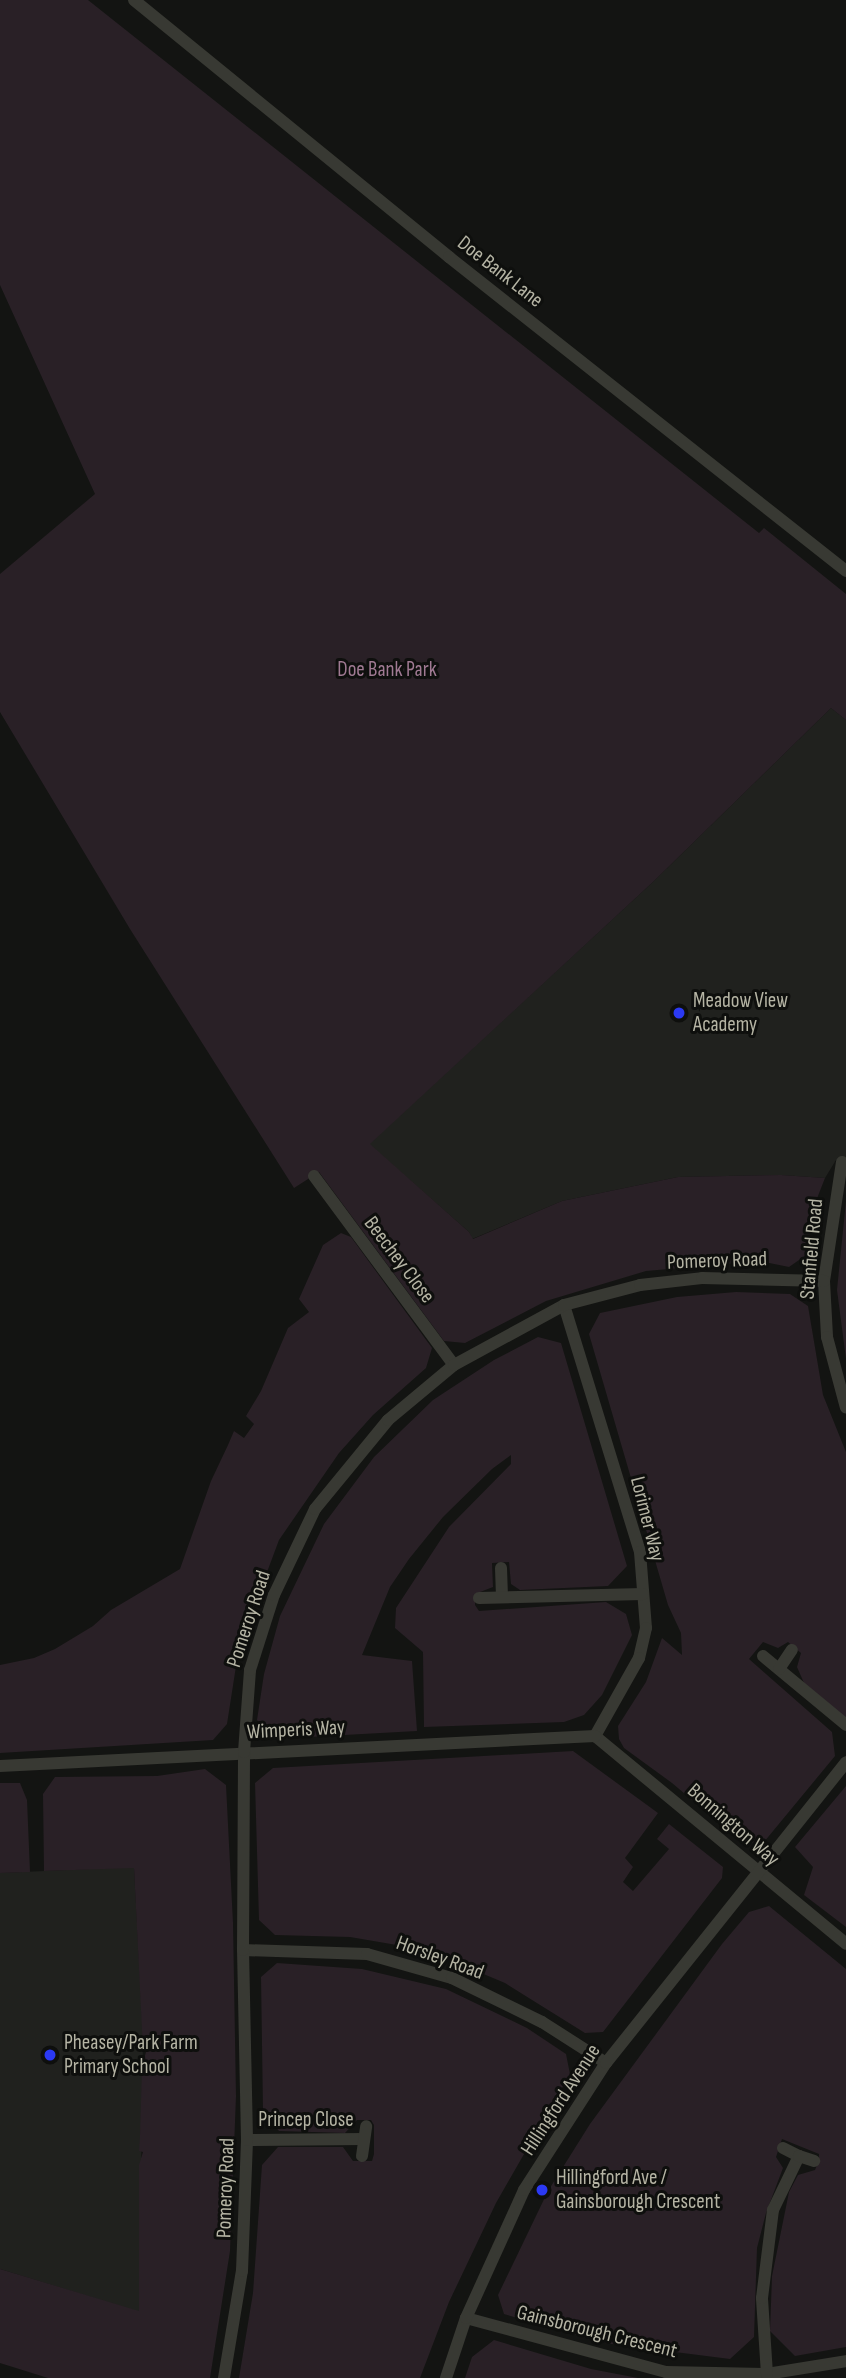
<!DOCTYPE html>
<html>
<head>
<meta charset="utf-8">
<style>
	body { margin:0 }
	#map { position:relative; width:846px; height:2378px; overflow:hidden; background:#131412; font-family:"Sofia Sans Condensed",sans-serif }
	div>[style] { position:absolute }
	.built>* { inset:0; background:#20211e }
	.green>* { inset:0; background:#292026 }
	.minor>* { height:12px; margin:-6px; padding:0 6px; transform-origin:6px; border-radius:6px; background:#383933 }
	.dots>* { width:19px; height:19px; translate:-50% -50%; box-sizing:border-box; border:4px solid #0e0f0d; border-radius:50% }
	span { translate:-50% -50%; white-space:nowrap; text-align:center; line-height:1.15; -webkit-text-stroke:6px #0e0f0d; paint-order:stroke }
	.street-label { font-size:21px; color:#b5b4a4 }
	.park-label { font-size:21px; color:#a07a93 }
	.poi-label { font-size:21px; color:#b5b4a4 }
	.left { translate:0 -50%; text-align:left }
</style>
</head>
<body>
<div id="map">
	<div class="built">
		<div style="clip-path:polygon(831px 708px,846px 720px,846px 1164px,836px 1160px,825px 1178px,781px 1175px,678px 1177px,562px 1201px,472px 1239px,469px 1232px,369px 1144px,654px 881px)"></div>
		<div style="clip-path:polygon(134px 1867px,143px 2036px,139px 2312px,0 2269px,0 1873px)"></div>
	</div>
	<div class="green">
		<div style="clip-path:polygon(0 0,88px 0,759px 533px,764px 528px,846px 594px,846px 720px,831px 708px,654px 881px,370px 1144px,469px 1232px,473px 1239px,562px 1201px,678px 1177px,781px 1175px,825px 1178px,816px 1201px,812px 1251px,789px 1267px,759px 1261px,646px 1271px,546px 1301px,465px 1343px,444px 1341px,319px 1172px,294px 1188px,130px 929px,0 712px,0 574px,95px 494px,0 285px)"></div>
		<div style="clip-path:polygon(846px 1201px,846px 1359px,837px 1290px)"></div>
		<div style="clip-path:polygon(341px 1233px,351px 1237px,432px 1348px,426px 1368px,373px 1415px,339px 1453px,279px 1540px,239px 1647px,227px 1724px,213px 1740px,0 1753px,0 1665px,34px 1658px,55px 1649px,93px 1626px,111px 1610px,180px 1569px,211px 1481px,228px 1445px,234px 1431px,244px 1438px,254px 1424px,246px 1416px,261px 1391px,288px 1328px,309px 1312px,299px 1299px,323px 1245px)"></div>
		<div style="clip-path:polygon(736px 1292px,790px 1294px,808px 1306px,823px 1395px,846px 1452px,846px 1718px,804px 1683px,797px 1667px,801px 1653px,788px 1642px,778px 1648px,763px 1642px,749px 1659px,832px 1732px,835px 1756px,764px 1842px,744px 1844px,672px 1783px,624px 1748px,619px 1739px,618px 1726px,646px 1682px,662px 1638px,682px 1655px,681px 1633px,668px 1605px,589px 1334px,600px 1313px,677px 1297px)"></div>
		<div style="clip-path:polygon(538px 1337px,561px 1343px,627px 1566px,608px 1586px,520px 1590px,511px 1584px,509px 1562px,492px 1563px,493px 1587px,475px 1594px,475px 1605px,479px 1611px,606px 1602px,626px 1614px,632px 1635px,602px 1695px,584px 1715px,564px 1722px,424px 1727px,423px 1652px,395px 1628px,396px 1608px,449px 1527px,511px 1464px,511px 1455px,492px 1469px,443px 1517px,409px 1559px,390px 1587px,362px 1655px,412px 1661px,417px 1731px,272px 1739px,257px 1720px,264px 1674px,280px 1616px,324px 1524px,374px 1457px,433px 1400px,494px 1360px)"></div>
		<div style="clip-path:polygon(573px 1751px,658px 1813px,625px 1858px,633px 1867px,623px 1882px,633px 1891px,669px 1849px,657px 1839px,669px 1824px,723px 1867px,722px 1878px,603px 2032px,585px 2033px,505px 1983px,426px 1950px,350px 1937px,275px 1935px,259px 1920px,255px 1783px,273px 1768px)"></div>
		<div style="clip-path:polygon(205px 1769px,226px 1785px,233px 1923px,236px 2096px,230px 2251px,210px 2378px,48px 2378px,0 2363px,0 2269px,139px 2311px,139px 2165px,143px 2152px,139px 2151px,140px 2136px,142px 2067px,146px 2052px,143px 2051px,134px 1868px,44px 1871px,43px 1794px,55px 1777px,157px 1776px)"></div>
		<div style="clip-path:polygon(0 1783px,20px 1783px,27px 1800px,30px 1872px,0 1873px)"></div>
		<div style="clip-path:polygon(846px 1786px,846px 1927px,804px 1895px,813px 1867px,795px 1847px)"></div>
		<div style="clip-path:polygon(769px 1906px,846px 1969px,846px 2347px,795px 2356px,770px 2331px,772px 2276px,789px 2192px,798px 2175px,815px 2170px,819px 2160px,819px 2154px,782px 2139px,776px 2157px,783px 2168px,766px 2213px,757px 2248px,754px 2337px,730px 2359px,604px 2343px,504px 2314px,498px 2295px,548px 2191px,590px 2124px,722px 1944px,749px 1912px)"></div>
		<div style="clip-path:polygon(277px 1963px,362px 1969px,446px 1989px,527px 2028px,566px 2054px,570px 2074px,496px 2203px,449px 2302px,420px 2378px,239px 2378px,253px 2293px,262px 2165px,278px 2147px,343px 2147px,353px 2161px,372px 2161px,374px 2154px,374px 2125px,371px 2120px,357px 2120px,345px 2133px,279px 2131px,263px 2111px,261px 1977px)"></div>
		<div style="clip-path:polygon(494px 2340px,591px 2369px,638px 2378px,465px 2378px,472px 2357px)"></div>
	</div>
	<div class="minor">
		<div style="left:134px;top:0;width:407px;rotate:39.2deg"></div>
		<div style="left:449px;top:257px;width:506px;rotate:38.34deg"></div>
		<div style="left:842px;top:1162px;width:120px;rotate:98.6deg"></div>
		<div style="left:824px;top:1281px;width:56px;rotate:86.9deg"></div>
		<div style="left:827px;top:1337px;width:73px;rotate:75deg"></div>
		<div style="left:314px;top:1176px;width:235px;rotate:53.5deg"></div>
		<div style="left:564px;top:1305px;width:258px;rotate:72.9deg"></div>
		<div style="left:640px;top:1552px;width:76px;rotate:85.5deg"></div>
		<div style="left:646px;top:1628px;width:31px;rotate:103deg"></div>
		<div style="left:639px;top:1658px;width:90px;rotate:119.4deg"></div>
		<div style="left:501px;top:1568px;width:28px;rotate:88deg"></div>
		<div style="left:479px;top:1598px;width:164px;rotate:-1.4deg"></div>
		<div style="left:763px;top:1656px;width:108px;rotate:39.7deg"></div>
		<div style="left:779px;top:1669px;width:23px;rotate:-56deg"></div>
		<div style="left:595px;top:1736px;width:326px;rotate:39.6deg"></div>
		<div style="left:0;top:1766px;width:596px;rotate:-2.89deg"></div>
		<div style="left:243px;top:1950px;width:124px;rotate:1.8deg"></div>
		<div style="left:367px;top:1954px;width:88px;rotate:15.8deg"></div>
		<div style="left:452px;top:1978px;width:100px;rotate:26.1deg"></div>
		<div style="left:542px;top:2022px;width:76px;rotate:32.6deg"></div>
		<div style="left:247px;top:2140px;width:117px;rotate:-0.5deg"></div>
		<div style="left:783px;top:2148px;width:18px;rotate:27deg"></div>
		<div style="left:362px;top:2156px;width:30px;rotate:-82deg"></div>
		<div style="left:466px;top:2318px;width:207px;rotate:15.1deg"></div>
		<div style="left:666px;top:2372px;width:101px;rotate:1.1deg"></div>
		<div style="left:767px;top:2374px;width:80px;rotate:-9.3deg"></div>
		<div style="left:767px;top:2374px;width:76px;rotate:-93.8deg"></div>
		<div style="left:762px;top:2298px;width:89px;rotate:-82.9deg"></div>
		<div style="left:773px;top:2210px;width:60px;rotate:-64.3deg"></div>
		<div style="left:799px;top:2156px;width:16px;rotate:18deg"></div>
		<div style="left:224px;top:2378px;width:109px;rotate:-80.5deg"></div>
		<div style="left:242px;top:2271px;width:131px;rotate:-87.8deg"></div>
		<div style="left:247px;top:2140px;width:190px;rotate:-91.2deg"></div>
		<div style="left:243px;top:1950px;width:198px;rotate:-89.7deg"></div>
		<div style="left:244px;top:1752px;width:82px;rotate:-85.8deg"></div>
		<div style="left:250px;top:1670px;width:79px;rotate:-72.3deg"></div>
		<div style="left:274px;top:1595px;width:95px;rotate:-64.5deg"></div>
		<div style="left:315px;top:1509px;width:115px;rotate:-50.6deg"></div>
		<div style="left:388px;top:1420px;width:86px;rotate:-39.8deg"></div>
		<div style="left:454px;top:1365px;width:125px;rotate:-28.6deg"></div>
		<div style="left:564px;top:1305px;width:79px;rotate:-14.7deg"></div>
		<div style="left:640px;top:1285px;width:62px;rotate:-6.4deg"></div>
		<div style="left:702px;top:1278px;width:122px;rotate:1.4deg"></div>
		<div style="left:446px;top:2378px;width:63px;rotate:-71.6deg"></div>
		<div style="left:466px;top:2318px;width:141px;rotate:-65.6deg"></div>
		<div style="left:524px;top:2190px;width:151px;rotate:-57.2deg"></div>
		<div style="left:606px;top:2063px;width:385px;rotate:-51.4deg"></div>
	</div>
	<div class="dots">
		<div style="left:679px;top:1013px;background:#2b39f3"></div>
		<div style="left:50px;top:2055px;background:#2b39f3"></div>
		<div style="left:542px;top:2190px;background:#2b39f3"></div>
	</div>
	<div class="street-label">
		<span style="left:500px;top:272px;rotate:38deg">Doe Bank Lane</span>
		<span style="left:812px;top:1249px;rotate:-85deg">Stanfield Road</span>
		<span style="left:399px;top:1260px;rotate:53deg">Beechey Close</span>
		<span style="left:717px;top:1261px;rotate:-2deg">Pomeroy Road</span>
		<span style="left:647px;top:1519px;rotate:76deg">Lorimer Way</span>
		<span style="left:249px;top:1619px;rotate:-72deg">Pomeroy Road</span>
		<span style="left:296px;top:1730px;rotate:-3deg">Wimperis Way</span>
		<span style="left:733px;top:1825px;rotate:41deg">Bonnington Way</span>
		<span style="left:440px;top:1958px;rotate:20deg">Horsley Road</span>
		<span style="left:561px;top:2100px;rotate:-57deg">Hillingford Avenue</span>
		<span style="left:306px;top:2120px">Princep Close</span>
		<span style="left:226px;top:2188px;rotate:-88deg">Pomeroy Road</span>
		<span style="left:597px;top:2332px;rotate:14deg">Gainsborough Crescent</span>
	</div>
	<div class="park-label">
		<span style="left:387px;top:670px">Doe Bank Park</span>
	</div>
	<div class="poi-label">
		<span class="left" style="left:693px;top:1013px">Meadow View<br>Academy</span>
		<span class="left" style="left:64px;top:2055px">Pheasey/Park Farm<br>Primary School</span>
		<span class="left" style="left:556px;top:2190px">Hillingford Ave /<br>Gainsborough Crescent</span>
	</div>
</div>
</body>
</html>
